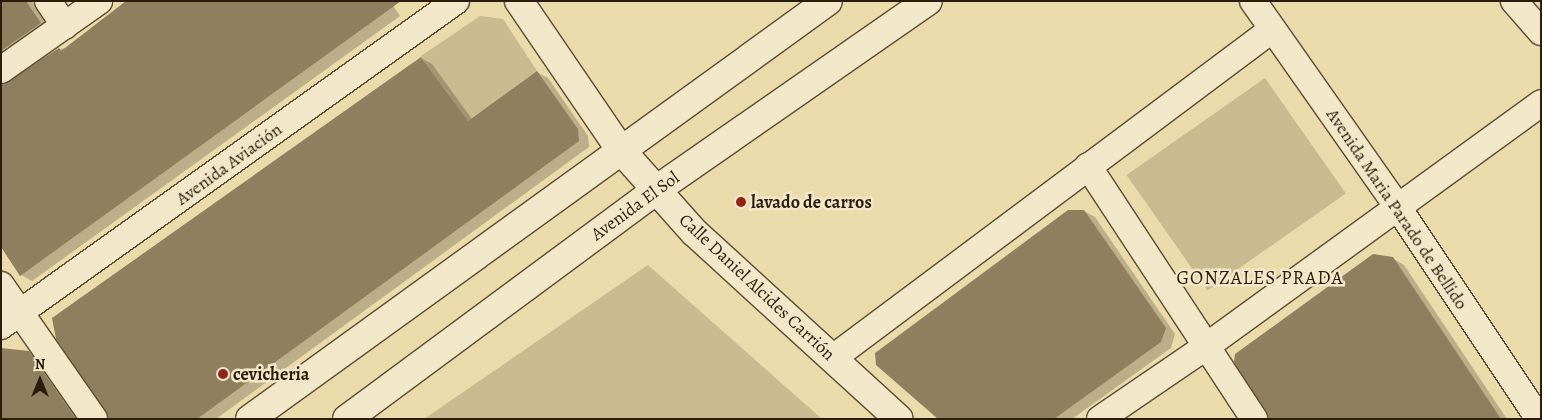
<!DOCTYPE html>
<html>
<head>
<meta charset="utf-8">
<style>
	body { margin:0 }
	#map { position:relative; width:1542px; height:420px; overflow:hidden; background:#ebdaaa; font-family:Alegreya,serif }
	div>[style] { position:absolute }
	.green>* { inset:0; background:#cbba8f; transform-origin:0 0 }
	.shadow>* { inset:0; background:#0003 }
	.building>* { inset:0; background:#8f7f5f }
	.roads { filter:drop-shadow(1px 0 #5c4c35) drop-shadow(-1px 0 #5c4c35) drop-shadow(0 1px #5c4c35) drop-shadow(0 -1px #5c4c35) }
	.street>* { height:26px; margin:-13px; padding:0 13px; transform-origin:13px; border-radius:13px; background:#f2e7c8 }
	.secondary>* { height:28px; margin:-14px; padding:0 14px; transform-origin:14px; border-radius:14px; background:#f2e7c8 }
	.dots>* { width:14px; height:14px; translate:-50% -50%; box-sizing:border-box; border:2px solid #f2e7c8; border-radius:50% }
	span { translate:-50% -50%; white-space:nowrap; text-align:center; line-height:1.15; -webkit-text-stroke:5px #f2e7c8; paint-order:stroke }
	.street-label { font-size:18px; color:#2c1c0e }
	.poi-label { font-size:18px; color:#2c1c0e; font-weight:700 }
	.left { translate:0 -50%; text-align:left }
	.neighbourhood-label { font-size:19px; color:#2c1c0e; letter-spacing:1px }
	.frame { position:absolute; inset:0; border:2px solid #2c1c0e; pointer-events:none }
	.north { position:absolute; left:15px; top:355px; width:50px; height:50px; -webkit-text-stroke:4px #f2e7c8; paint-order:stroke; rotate:0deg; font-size:14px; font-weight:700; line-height:20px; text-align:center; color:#2c1c0e }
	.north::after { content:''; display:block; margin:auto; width:18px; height:22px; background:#2c1c0e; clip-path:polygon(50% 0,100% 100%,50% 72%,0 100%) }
</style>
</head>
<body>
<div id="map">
	<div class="green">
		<div style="clip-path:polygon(480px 16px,503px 19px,537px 71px,468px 121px,421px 56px)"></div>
		<div style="left:1265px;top:78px;width:141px;height:169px;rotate:55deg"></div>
		<div style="clip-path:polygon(648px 265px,822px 419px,424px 419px)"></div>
	</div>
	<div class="shadow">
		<div style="clip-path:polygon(1px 1px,32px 1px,52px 30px,1px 67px)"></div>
		<div style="clip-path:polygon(390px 1px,400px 16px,32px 281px,21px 275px,59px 49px)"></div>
		<div style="clip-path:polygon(421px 58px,432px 64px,472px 119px,537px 72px,548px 78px,588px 136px,589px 147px,216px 419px,108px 419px,108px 410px)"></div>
		<div style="clip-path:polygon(1084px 211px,1095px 217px,1175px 334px,1171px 348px,1072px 419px,940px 419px)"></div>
		<div style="clip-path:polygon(1392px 258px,1404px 265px,1507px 419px,1269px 419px,1268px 410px)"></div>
		<div style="clip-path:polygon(28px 352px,39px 359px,81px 419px,1px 419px)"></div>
	</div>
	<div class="building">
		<div style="clip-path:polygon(1px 1px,26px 1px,41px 23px,1px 51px)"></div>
		<div style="clip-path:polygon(126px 1px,401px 1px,20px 276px,1px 247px,1px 85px,59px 48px,61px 51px)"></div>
		<div style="clip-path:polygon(421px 57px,468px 121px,537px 71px,578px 129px,579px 141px,197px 419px,109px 419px,56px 339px,52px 318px)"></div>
		<div style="clip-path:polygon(1068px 210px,1084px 210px,1166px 328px,1161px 342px,1054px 419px,938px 419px,876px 365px,875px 353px)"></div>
		<div style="clip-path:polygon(1373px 254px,1393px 257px,1501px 419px,1269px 419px,1234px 362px,1235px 354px)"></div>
		<div style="clip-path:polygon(1px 348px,29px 351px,76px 419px,1px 419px)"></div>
	</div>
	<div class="roads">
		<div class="street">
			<div style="left:48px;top:1px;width:30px;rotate:56deg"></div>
			<div style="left:1253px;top:1px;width:251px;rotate:54.9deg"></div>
			<div style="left:1397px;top:206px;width:256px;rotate:56.3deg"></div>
			<div style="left:1514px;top:1px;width:41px;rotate:48.9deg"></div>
			<div style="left:1px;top:70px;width:120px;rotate:-35.1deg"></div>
			<div style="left:1088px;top:166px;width:303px;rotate:56.7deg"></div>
			<div style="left:1px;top:285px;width:163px;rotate:55.2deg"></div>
			<div style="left:1px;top:326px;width:559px;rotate:-35.54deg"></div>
			<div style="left:833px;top:358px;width:549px;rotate:-36.79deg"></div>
			<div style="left:1100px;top:419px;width:126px;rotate:-34.3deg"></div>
			<div style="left:1204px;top:348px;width:417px;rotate:-36deg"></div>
		</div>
		<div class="secondary">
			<div style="left:519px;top:1px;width:179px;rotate:55.7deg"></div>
			<div style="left:620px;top:149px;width:111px;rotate:48.3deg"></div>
			<div style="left:694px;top:232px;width:277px;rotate:42.4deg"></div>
			<div style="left:250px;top:419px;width:713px;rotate:-35.87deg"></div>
			<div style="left:347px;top:419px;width:385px;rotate:-36.5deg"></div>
			<div style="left:656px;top:190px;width:331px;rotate:-34.8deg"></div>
		</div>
	</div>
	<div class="dots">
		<div style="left:741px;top:202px;background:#8f2418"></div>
		<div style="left:223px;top:374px;background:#8f2418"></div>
	</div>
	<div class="street-label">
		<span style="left:229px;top:164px;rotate:-36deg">Avenida Aviación</span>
		<span style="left:635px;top:206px;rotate:-36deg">Avenida El Sol</span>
		<span style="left:1397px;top:209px;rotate:56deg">Avenida Maria Parado de Bellido</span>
		<span style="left:757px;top:287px;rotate:43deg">Calle Daniel Alcides Carrión</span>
	</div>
	<div class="poi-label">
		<span class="left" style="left:751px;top:202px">lavado de carros</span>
		<span class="left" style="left:233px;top:374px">cevicheria</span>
	</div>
	<div class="neighbourhood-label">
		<span style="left:1260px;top:279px">GONZALES PRADA</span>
	</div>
	<div class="frame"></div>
	<div class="north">N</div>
</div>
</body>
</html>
